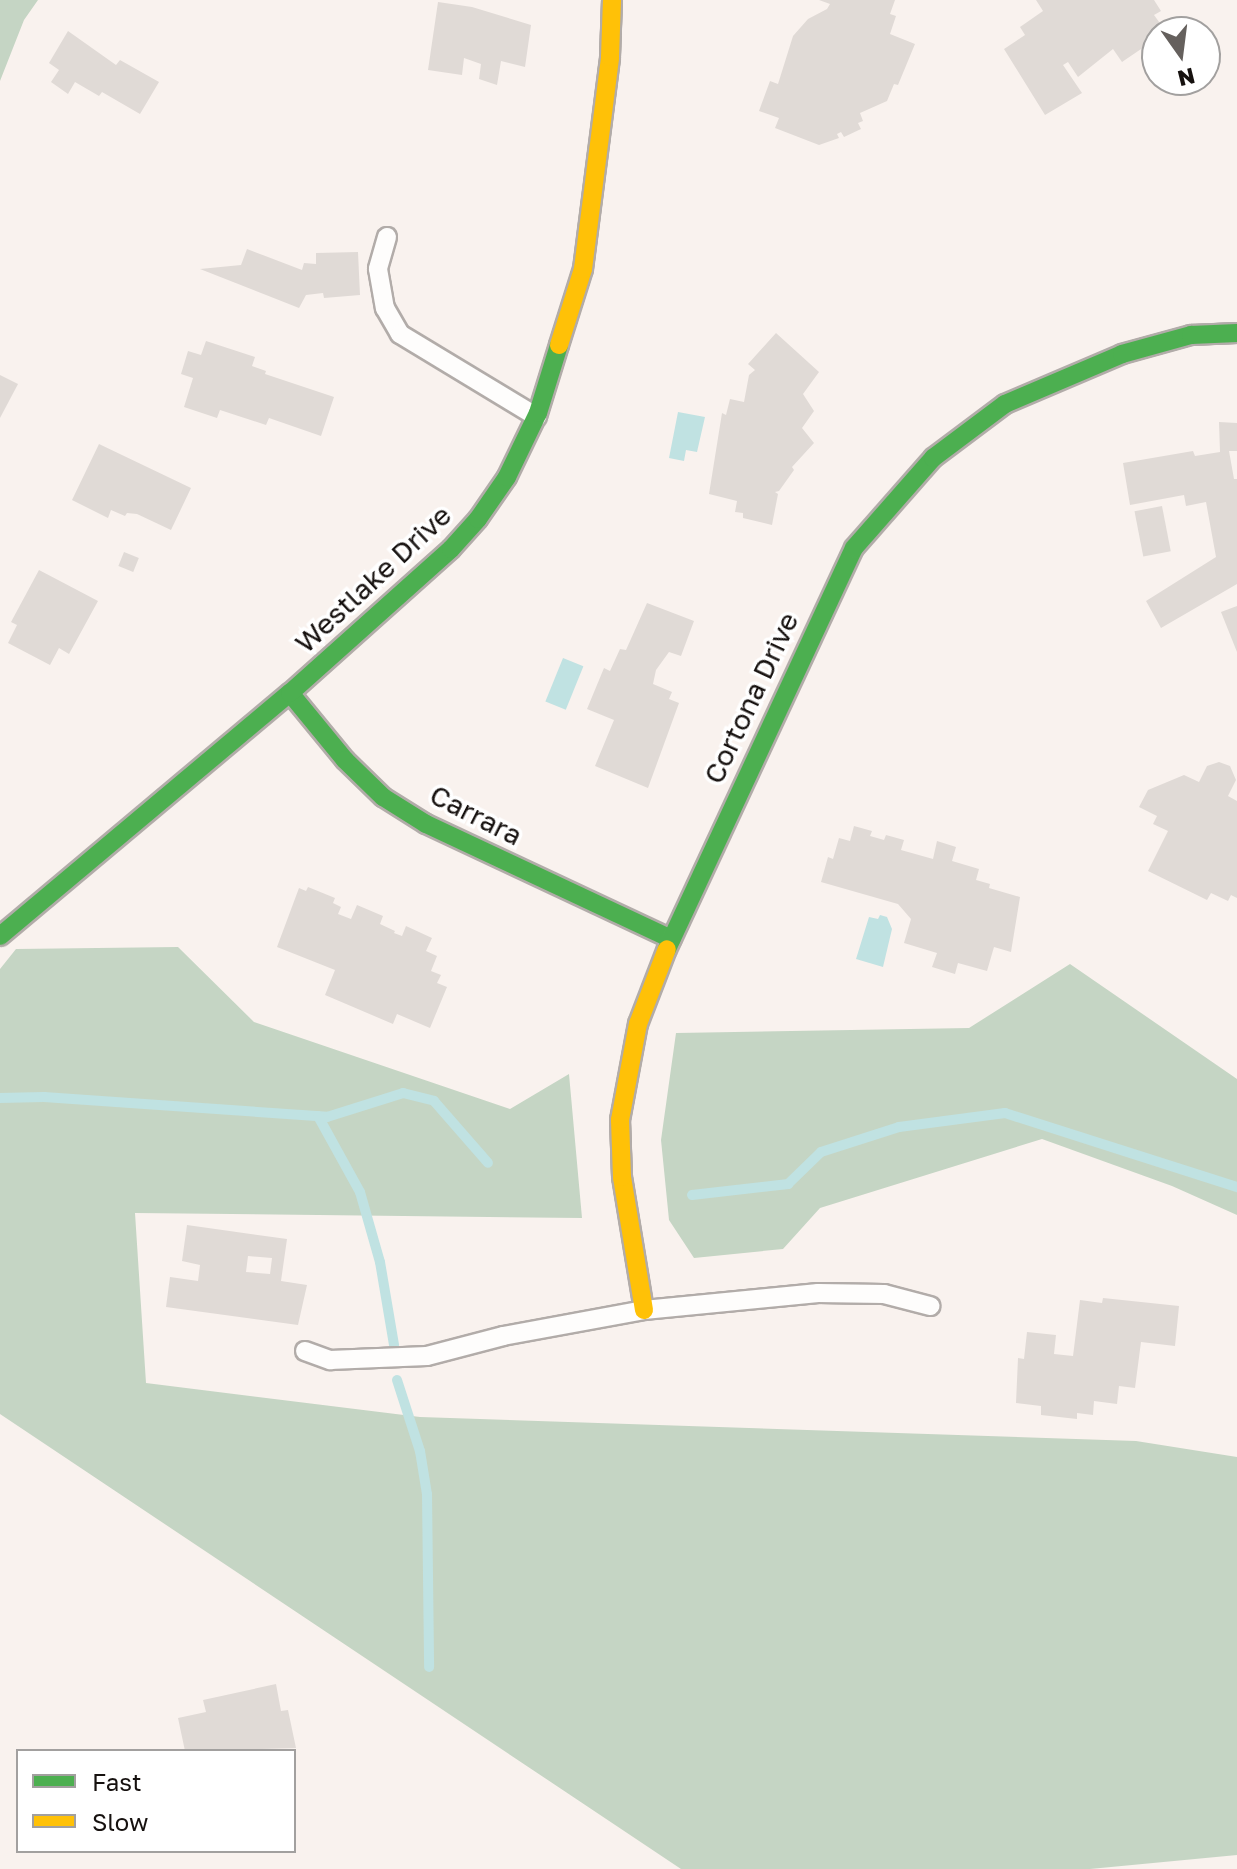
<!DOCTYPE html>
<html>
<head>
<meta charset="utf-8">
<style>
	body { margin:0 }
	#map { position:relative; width:1237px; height:1869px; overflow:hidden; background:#f9f2ee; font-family:"Golos Text",sans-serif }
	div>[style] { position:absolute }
	.forest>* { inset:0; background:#c5d5c4 }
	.water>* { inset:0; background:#c0e2e2; transform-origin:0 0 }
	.stream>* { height:10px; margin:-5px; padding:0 5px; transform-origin:5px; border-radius:5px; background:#c0e2e2 }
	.building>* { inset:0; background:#e0dad6; transform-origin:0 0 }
	.roads { filter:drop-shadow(2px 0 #b2aca9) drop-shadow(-2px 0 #b2aca9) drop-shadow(0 2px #b2aca9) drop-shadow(0 -2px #b2aca9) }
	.lane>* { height:18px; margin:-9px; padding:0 9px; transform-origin:9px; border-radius:9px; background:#fefdfc }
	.fast>* { height:18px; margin:-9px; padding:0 9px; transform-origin:9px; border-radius:9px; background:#4caf50 }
	.slow>* { height:18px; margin:-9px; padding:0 9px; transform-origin:9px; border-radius:9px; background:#ffc107 }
	span { translate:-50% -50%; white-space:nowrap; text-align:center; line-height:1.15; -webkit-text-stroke:7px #fff; paint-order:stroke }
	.street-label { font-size:28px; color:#16110f }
	.legend { position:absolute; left:16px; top:1749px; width:280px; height:104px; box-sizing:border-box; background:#fff; border:2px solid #a2a09f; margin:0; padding:10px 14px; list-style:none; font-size:24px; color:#16110f }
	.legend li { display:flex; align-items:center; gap:16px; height:40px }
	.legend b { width:40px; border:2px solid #a2a09f }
	.north { position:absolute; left:1141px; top:16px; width:80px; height:80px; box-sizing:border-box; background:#fff; border:2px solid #a2a09f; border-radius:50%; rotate:166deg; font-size:22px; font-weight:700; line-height:32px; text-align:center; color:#16110f }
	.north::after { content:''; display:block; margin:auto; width:28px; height:36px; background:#65605d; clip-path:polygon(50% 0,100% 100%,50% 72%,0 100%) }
</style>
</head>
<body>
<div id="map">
	<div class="forest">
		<div style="clip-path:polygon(0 0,38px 0,24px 20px,0 81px)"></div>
		<div style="clip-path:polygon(178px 947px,254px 1022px,510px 1109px,569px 1074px,582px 1218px,135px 1213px,146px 1383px,420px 1417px,1136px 1441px,1237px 1457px,1237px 1855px,1090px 1869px,681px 1869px,0 1414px,0 969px,16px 949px)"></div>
		<div style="clip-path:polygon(1070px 964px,1237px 1079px,1237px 1215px,1172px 1186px,1042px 1139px,820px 1208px,783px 1249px,694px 1258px,669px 1220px,661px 1140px,676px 1033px,969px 1028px)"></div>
	</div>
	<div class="water">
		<div style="clip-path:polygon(678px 412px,705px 417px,697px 452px,686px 450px,684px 461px,669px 458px)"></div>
		<div style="left:563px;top:658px;width:22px;height:47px;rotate:22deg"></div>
		<div style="clip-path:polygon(880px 915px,887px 917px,892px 929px,883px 967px,856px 959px,869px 917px,878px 919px)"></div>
	</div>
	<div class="stream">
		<div style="left:0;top:1098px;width:44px;rotate:-1.3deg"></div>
		<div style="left:44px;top:1097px;width:284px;rotate:4deg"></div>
		<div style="left:327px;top:1117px;width:80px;rotate:-17.5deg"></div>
		<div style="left:403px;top:1093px;width:32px;rotate:14deg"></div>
		<div style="left:434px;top:1101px;width:82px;rotate:48.9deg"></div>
		<div style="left:318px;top:1116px;width:87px;rotate:61.1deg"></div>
		<div style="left:360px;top:1192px;width:73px;rotate:74.1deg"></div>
		<div style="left:380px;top:1262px;width:84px;rotate:80.4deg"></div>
		<div style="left:692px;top:1195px;width:97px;rotate:-6.5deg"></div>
		<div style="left:788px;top:1184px;width:46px;rotate:-44.1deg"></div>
		<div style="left:821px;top:1152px;width:82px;rotate:-17.8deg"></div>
		<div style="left:899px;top:1127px;width:107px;rotate:-7.5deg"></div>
		<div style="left:1005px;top:1113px;width:244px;rotate:17.7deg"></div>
		<div style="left:397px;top:1380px;width:75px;rotate:72.1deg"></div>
		<div style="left:420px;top:1451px;width:44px;rotate:80.8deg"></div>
		<div style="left:427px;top:1494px;width:173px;rotate:89.3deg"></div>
	</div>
	<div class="building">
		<div style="clip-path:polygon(819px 0,895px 0,890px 14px,896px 16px,890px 34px,915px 44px,898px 85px,894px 84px,887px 101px,860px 113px,863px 121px,858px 123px,861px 129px,844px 137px,841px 132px,837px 134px,839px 138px,819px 145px,775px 128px,779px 118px,759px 111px,770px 81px,778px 84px,793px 36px,808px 19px,827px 9px,830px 4px)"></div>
		<div style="clip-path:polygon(1036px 0,1154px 0,1161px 11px,1154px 15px,1162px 26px,1145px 38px,1144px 47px,1122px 62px,1113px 49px,1078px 77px,1068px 62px,1063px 65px,1082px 93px,1045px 115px,1004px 49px,1025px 35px,1020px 27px,1043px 11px)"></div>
		<div style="clip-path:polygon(438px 2px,472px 7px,531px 25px,525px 67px,501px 61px,497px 85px,479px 79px,481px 64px,464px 58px,462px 75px,428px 70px)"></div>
		<div style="clip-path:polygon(68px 31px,116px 65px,120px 60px,159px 82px,140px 114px,102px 92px,99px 96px,75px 82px,68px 94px,51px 82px,59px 70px,49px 63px)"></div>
		<div style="clip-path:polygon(247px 249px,302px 270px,304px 263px,316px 264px,316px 253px,358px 252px,360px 295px,324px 298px,323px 293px,306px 295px,299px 308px,200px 269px,241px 265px)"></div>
		<div style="clip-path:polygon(776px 333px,819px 372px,803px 394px,814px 411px,802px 428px,814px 443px,792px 467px,794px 470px,779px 491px,775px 492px,778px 494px,772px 525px,743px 518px,743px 513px,735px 512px,737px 501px,709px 494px,722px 413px,726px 415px,730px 399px,744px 402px,749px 375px,755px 370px,748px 364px)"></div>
		<div style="clip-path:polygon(206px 341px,255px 357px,252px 366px,266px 371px,265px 374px,334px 397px,321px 436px,269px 418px,266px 425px,220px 410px,217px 418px,184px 407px,193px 378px,181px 374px,188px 351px,201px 355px)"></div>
		<div style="clip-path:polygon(0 375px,18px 384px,0 418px)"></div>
		<div style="clip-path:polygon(1219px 422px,1237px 423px,1237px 451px,1229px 451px,1234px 479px,1237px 479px,1237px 584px,1161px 628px,1146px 601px,1216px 557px,1206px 502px,1186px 506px,1184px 495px,1130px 505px,1123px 463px,1193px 451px,1195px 456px,1220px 452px)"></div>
		<div style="clip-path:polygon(99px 444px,191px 488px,171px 530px,137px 514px,127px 513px,125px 516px,111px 510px,108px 518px,72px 500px)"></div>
		<div style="left:1162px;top:506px;width:46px;height:28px;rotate:79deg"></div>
		<div style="left:124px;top:552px;width:16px;height:15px;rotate:22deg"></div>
		<div style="clip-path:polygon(39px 570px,98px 601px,69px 654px,59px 648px,50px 665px,8px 643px,17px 625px,11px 622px)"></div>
		<div style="clip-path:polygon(647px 603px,694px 621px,681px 656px,669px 652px,656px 670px,653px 684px,672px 692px,669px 699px,679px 703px,648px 788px,595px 766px,614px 720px,587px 709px,604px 668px,610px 671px,620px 649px,626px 650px)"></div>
		<div style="clip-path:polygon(1237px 606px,1237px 652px,1221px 612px)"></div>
		<div style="clip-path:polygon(1219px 762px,1230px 766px,1236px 780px,1228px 796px,1237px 801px,1237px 898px,1231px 895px,1228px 901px,1211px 893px,1207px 900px,1148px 871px,1168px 831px,1153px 824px,1157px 816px,1139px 807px,1148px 790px,1184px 775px,1199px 782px,1207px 766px)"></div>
		<div style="clip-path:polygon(854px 826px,872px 831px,870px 836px,884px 840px,886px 835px,904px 840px,901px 850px,933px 859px,937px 841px,956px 847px,952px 861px,979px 869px,976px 880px,990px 884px,989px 888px,1020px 897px,1011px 952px,994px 947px,987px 971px,958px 963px,955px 974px,932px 967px,937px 953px,904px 943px,911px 919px,898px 904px,821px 882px,828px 857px,833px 859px,839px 838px,850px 841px)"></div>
		<div style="clip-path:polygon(308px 887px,335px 898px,333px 903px,341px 907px,338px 914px,351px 919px,357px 905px,383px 916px,380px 924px,395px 931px,394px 933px,402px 936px,406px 926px,432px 938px,426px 951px,437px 956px,431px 971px,441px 975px,437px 983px,447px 987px,430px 1028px,397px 1014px,393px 1024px,325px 995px,335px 970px,277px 947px,299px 888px,306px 891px)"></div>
		<div style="clip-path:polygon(evenodd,187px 1225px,287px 1239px,281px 1281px,307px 1285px,298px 1325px,166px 1307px,170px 1277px,198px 1281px,200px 1265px,182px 1261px,187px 1225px,248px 1256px,272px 1258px,270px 1274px,246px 1272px,248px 1256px)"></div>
		<div style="clip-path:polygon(1103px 1298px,1179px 1306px,1175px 1346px,1141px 1342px,1135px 1388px,1119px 1386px,1117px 1404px,1094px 1401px,1093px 1415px,1077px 1413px,1077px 1419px,1041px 1415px,1041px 1406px,1016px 1403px,1018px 1358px,1024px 1359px,1027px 1332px,1056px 1335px,1054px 1354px,1073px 1356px,1080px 1300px,1102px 1303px)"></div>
		<div style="clip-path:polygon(276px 1684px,281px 1711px,288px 1710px,296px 1748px,185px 1751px,178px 1718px,206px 1712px,203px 1700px)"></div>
	</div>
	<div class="roads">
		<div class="lane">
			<div style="left:387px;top:237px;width:33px;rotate:106deg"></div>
			<div style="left:378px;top:269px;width:40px;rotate:80deg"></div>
			<div style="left:385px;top:308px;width:30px;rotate:60deg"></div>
			<div style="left:400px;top:334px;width:160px;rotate:31.2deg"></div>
			<div style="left:305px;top:1351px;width:27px;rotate:20deg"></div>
			<div style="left:330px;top:1360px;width:97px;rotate:-2.4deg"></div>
			<div style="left:427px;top:1356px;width:79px;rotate:-14.7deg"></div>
			<div style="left:503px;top:1336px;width:143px;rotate:-10.4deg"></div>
			<div style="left:644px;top:1310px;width:175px;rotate:-5.6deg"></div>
			<div style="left:818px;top:1293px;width:66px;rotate:0.9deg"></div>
			<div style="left:884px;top:1294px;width:48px;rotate:14.6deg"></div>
		</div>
		<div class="fast">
			<div style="left:290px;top:693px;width:87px;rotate:50.6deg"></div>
			<div style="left:345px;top:760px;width:53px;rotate:44.2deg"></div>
			<div style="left:383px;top:797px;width:51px;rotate:32.1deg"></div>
			<div style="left:426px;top:824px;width:271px;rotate:25.1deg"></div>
			<div style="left:0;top:936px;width:378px;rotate:-40deg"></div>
			<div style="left:290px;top:693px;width:216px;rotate:-41.8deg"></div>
			<div style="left:451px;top:549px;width:40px;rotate:-48deg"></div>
			<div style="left:478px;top:519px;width:51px;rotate:-55.4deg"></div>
			<div style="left:507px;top:477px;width:71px;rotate:-64.2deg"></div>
			<div style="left:538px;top:413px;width:71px;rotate:-72.8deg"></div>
			<div style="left:667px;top:949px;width:442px;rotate:-65deg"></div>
			<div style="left:854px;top:548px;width:120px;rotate:-48.7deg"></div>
			<div style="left:933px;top:458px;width:90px;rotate:-36.9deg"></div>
			<div style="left:1005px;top:404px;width:127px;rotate:-23.1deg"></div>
			<div style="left:1122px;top:354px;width:72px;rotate:-15.4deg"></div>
			<div style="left:1191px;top:335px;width:46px;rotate:-2.5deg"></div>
		</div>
		<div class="slow">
			<div style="left:559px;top:345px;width:80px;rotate:-72.5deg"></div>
			<div style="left:583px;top:269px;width:214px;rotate:-82.7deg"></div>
			<div style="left:610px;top:57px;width:57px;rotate:-88deg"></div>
			<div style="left:644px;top:1310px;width:135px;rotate:-99.4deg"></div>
			<div style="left:622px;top:1177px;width:57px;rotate:-92deg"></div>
			<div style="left:620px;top:1120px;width:98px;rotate:-79.4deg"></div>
			<div style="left:638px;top:1024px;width:80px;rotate:-68.9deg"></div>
		</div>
	</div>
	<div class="street-label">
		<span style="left:373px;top:579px;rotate:-43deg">Westlake Drive</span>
		<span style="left:751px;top:698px;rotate:-65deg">Cortona Drive</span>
		<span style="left:476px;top:815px;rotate:27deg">Carrara</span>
	</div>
	<ul class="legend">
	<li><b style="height:10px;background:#4caf50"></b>Fast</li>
	<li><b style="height:10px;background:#ffc107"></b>Slow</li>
	</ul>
	<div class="north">N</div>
</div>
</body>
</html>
